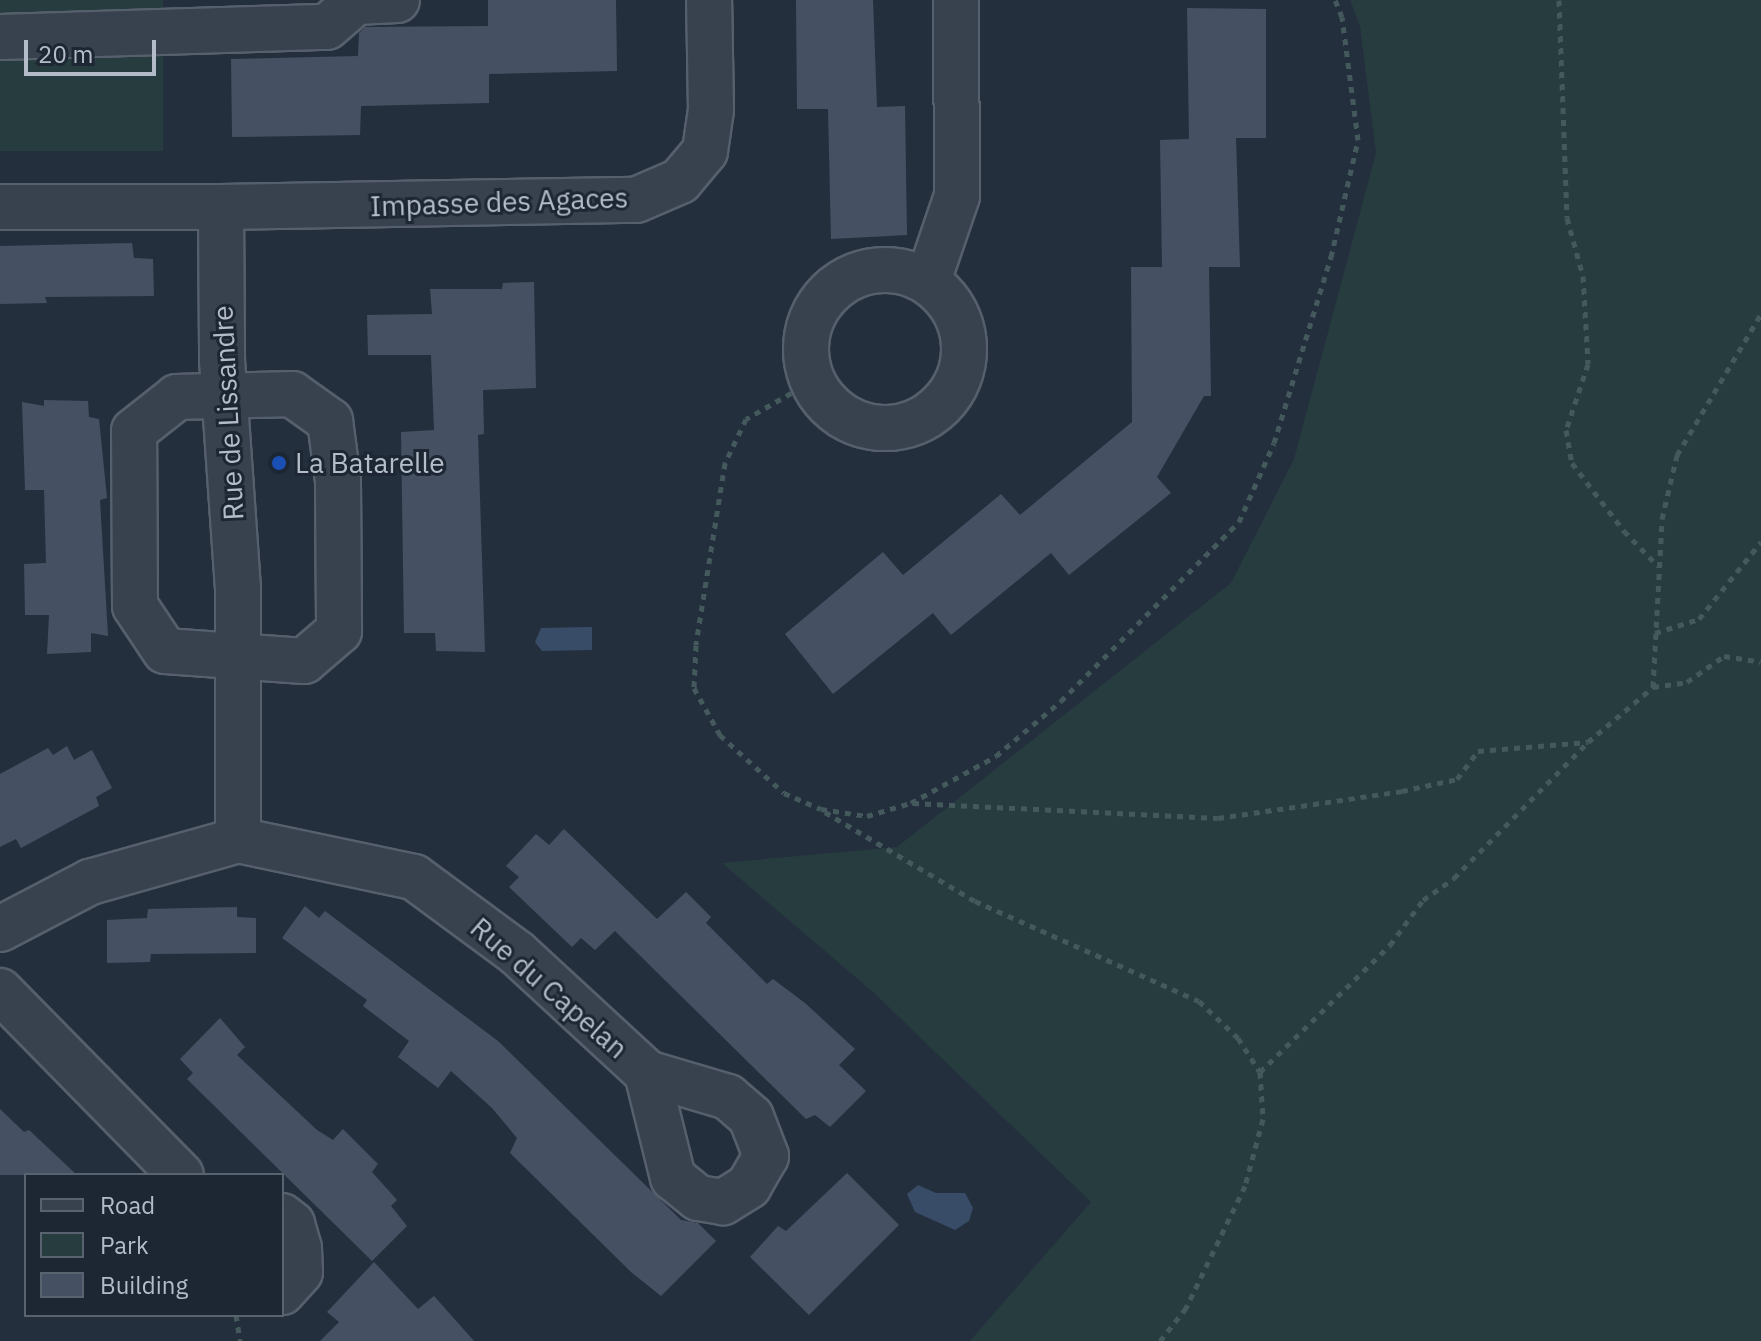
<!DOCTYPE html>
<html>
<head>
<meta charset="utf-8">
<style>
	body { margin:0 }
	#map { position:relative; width:1761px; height:1341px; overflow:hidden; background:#242f3e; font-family:"IBM Plex Sans",sans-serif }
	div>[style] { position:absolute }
	.green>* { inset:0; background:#263c3f; transform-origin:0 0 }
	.water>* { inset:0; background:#394c67 }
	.building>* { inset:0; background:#455162 }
	.path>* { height:5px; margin-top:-2.5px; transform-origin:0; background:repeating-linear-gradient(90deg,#44595c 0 6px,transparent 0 12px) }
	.roads { filter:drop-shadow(2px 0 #565f6c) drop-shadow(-2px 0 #565f6c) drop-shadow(0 2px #565f6c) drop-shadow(0 -2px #565f6c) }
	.minor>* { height:44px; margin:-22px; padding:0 22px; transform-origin:22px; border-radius:22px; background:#38414e }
	.minor>.ring { margin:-22px; padding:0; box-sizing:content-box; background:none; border:44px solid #38414e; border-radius:50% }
	.dots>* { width:22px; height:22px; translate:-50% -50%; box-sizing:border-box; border:4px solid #1d2633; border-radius:50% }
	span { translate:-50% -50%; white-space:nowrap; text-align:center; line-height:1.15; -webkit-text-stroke:6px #1d2633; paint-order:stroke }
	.street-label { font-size:28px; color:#b4bcc9 }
	.poi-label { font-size:28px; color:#b4bcc9 }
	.left { translate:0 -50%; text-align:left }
	.legend { position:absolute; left:24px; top:1173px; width:260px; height:144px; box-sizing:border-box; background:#1d2633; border:2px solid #59626f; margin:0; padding:10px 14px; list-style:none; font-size:24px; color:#b4bcc9 }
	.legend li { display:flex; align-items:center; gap:16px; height:40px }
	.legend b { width:40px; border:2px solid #59626f }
	.scale { position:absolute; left:24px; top:40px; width:132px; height:36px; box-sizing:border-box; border:4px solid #b4bcc9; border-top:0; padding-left:10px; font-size:24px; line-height:28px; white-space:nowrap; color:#b4bcc9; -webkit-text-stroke:6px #1d2633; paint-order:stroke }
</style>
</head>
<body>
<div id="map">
	<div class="green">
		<div style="left:0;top:0;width:163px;height:151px"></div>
		<div style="clip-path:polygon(1350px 0,1761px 0,1761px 1341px,970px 1341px,1091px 1202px,873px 992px,722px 863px,897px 847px,1231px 583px,1294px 459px,1376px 153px,1360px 26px)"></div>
	</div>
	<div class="water">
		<div style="clip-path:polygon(592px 627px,592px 650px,542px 651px,535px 642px,541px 628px)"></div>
		<div style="clip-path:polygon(918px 1185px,936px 1193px,965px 1193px,973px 1208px,969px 1221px,955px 1230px,915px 1212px,907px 1194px)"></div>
	</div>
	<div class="building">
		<div style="clip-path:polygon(488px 0,616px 0,617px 71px,489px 74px,489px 103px,361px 106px,360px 135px,232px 137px,231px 59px,358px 56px,359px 33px,365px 27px,488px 26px)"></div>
		<div style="clip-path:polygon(796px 0,873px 0,877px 107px,905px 106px,907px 235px,831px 239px,828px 109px,797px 109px)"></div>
		<div style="clip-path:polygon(1187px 8px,1266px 9px,1266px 138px,1236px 138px,1240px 267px,1209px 267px,1211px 396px,1204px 396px,1157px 477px,1171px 493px,1069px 575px,1051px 553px,951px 635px,933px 613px,833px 694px,785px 634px,883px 552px,903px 575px,1001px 494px,1020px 515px,1132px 422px,1131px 267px,1162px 267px,1160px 140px,1189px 139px)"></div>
		<div style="clip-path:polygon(132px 243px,134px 258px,153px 259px,154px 296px,45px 297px,47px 303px,0 304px,0 246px)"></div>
		<div style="clip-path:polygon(534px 282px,536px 388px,483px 390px,484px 434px,478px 435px,485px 652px,436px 651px,435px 633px,404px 633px,401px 432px,434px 430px,431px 355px,368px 355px,367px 315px,432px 314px,430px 289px,502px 289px,503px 283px)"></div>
		<div style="clip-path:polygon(44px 400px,88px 401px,89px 417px,99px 419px,107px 498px,100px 500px,108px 636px,91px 633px,91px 652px,47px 654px,49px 615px,25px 615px,24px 564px,46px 563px,44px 490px,25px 490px,22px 402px,44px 406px)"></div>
		<div style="clip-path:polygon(67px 746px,74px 760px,92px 750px,112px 788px,96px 797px,99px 806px,21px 848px,16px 839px,0 847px,0 774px,48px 748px,53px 755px)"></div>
		<div style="clip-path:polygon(564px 829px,657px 919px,686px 892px,711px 917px,706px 923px,767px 984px,773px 979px,805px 1003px,855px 1049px,839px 1065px,866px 1091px,830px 1127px,815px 1115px,806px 1119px,615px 931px,595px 950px,581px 938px,572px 947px,509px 887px,519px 877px,506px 866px,536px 834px,549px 845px)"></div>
		<div style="clip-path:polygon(305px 906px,319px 918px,325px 911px,498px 1041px,681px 1220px,698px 1223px,716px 1241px,661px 1296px,631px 1272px,510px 1153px,517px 1138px,492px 1108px,451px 1071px,438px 1088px,398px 1057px,409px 1041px,363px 1006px,367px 1000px,282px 938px)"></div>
		<div style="clip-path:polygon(237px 907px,237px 917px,256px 918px,256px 953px,151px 954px,150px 962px,107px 963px,107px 920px,147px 918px,148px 909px)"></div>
		<div style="clip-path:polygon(220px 1018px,245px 1047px,237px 1055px,317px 1130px,333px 1140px,343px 1129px,378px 1164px,372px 1172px,397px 1200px,391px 1206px,407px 1226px,372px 1261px,187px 1079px,193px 1073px,180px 1059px)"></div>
		<div style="clip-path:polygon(0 1109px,24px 1132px,29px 1130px,77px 1175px,0 1175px)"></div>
		<div style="clip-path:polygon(847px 1173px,899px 1225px,809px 1315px,750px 1257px,778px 1226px,786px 1231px)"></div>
		<div style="clip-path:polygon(374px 1262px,418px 1309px,434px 1296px,474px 1341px,320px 1341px,339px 1322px,327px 1312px)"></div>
	</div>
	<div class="path">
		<div style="left:1559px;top:0;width:218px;rotate:87.9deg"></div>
		<div style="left:1567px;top:218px;width:60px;rotate:74.6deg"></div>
		<div style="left:1583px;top:276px;width:88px;rotate:86.7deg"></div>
		<div style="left:1588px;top:364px;width:70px;rotate:108.4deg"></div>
		<div style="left:1566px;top:430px;width:34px;rotate:80deg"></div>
		<div style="left:1572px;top:463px;width:86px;rotate:52.6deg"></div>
		<div style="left:1624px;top:531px;width:49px;rotate:45.8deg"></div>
		<div style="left:812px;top:381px;width:76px;rotate:150.1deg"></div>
		<div style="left:746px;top:419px;width:49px;rotate:115.5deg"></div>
		<div style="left:725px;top:463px;width:184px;rotate:99.1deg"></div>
		<div style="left:696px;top:645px;width:43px;rotate:92.7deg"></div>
		<div style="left:694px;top:688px;width:54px;rotate:61deg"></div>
		<div style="left:720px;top:735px;width:86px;rotate:42.2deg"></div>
		<div style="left:784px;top:793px;width:40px;rotate:23.4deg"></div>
		<div style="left:821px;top:809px;width:47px;rotate:8.7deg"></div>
		<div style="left:867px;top:816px;width:46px;rotate:-16.5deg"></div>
		<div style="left:911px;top:803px;width:97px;rotate:-28.9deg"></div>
		<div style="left:996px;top:756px;width:85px;rotate:-40.2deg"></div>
		<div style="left:1061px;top:701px;width:252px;rotate:-45.2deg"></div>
		<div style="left:1239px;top:522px;width:86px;rotate:-66.1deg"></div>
		<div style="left:1274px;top:443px;width:195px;rotate:-73deg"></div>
		<div style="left:1331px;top:257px;width:120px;rotate:-77deg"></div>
		<div style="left:1358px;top:140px;width:124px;rotate:-97.4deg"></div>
		<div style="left:1342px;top:17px;width:18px;rotate:-112deg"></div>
		<div style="left:1655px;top:633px;width:46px;rotate:-17.7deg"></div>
		<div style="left:1699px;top:619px;width:99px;rotate:-51.2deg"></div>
		<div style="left:1653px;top:687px;width:168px;rotate:-86.9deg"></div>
		<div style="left:1662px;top:519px;width:66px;rotate:-76.8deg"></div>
		<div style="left:1677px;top:455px;width:164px;rotate:-59.2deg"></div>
		<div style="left:913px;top:803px;width:305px;rotate:2.8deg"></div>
		<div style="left:1218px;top:818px;width:186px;rotate:-8.3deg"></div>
		<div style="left:1402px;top:791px;width:56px;rotate:-12.3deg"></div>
		<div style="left:1457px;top:779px;width:35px;rotate:-53deg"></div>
		<div style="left:1478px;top:751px;width:110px;rotate:-4.7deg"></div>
		<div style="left:1588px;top:742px;width:85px;rotate:-40.2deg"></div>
		<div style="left:1653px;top:687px;width:34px;rotate:-8deg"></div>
		<div style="left:1687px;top:682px;width:45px;rotate:-35.1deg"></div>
		<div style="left:1724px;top:656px;width:37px;rotate:9deg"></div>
		<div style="left:825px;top:812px;width:174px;rotate:30.7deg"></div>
		<div style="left:975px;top:901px;width:245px;rotate:24.1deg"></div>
		<div style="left:1199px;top:1001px;width:54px;rotate:43.5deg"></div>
		<div style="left:1238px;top:1038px;width:40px;rotate:57.1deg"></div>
		<div style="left:1260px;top:1072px;width:47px;rotate:86.3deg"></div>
		<div style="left:1263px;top:1119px;width:69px;rotate:105deg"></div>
		<div style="left:1245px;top:1186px;width:136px;rotate:115.8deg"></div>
		<div style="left:1186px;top:1308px;width:42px;rotate:128.2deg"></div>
		<div style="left:1260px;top:1072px;width:182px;rotate:-44.3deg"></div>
		<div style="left:1390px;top:945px;width:56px;rotate:-53.7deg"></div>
		<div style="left:1423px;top:900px;width:38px;rotate:-35deg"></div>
		<div style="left:1454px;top:878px;width:190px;rotate:-45.4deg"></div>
		<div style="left:236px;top:1315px;width:26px;rotate:81deg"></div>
	</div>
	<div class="roads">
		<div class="minor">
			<div style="left:1px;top:37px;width:326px;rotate:-1.8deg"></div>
			<div style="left:327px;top:27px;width:38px;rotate:-41deg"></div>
			<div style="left:356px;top:2px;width:41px;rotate:-2.8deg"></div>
			<div style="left:0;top:207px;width:221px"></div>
			<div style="left:221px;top:207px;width:153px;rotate:89.6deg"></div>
			<div style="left:222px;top:360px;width:230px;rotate:86deg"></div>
			<div style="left:238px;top:589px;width:251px;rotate:90deg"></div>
			<div style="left:221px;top:207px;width:415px;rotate:-1deg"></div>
			<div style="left:636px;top:200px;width:48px;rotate:-23.4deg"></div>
			<div style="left:680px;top:181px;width:39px;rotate:-50deg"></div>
			<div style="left:705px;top:151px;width:41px;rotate:-81.7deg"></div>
			<div style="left:711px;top:110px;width:110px;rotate:-91deg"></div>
			<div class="ring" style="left:806px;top:270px;width:114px;height:114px"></div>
			<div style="left:928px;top:281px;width:90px;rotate:-71.2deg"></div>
			<div style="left:957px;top:196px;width:196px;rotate:-90.3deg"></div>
			<div style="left:292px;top:394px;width:47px;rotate:35.4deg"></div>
			<div style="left:330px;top:421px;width:61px;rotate:82.4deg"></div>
			<div style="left:338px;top:481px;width:150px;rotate:89.6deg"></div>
			<div style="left:339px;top:631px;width:46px;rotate:139.4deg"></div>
			<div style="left:304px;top:661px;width:139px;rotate:-175.9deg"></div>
			<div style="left:165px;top:651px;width:54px;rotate:-123.7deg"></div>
			<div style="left:135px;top:606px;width:175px;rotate:-90.3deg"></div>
			<div style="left:134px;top:431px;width:55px;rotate:-38.3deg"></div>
			<div style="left:177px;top:397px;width:115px;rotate:-1.5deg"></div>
			<div style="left:0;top:929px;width:102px;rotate:-27.6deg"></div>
			<div style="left:90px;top:882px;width:154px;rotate:-15.8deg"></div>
			<div style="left:238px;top:840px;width:180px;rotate:11.9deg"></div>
			<div style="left:414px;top:877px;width:128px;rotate:36.4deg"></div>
			<div style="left:517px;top:953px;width:177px;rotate:42.7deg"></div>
			<div style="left:647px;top:1073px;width:84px;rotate:16.5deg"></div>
			<div style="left:728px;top:1097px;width:30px;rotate:41deg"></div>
			<div style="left:751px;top:1117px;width:42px;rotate:69deg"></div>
			<div style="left:766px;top:1156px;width:34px;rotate:120deg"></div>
			<div style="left:749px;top:1186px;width:31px;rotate:148deg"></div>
			<div style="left:723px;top:1202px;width:25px;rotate:-171deg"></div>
			<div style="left:698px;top:1198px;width:32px;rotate:-141deg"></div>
			<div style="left:673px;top:1178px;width:108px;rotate:-103.9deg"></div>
			<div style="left:0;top:991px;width:258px;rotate:45.5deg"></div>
			<div style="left:282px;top:1216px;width:13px;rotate:39deg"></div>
			<div style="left:292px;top:1224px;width:25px;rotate:74deg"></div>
			<div style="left:299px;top:1248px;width:24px;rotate:88deg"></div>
			<div style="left:300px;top:1272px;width:27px;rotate:132deg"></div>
		</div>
	</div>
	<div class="dots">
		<div style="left:279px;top:463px;background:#1a4fb4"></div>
	</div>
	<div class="street-label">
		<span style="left:499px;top:202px;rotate:-2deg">Impasse des Agaces</span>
		<span style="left:228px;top:413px;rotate:-93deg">Rue de Lissandre</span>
		<span style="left:549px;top:988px;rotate:41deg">Rue du Capelan</span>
	</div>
	<div class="poi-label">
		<span class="left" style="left:295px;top:463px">La Batarelle</span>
	</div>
	<ul class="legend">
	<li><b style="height:10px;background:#38414e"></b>Road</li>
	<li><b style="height:22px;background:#263c3f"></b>Park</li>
	<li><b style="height:22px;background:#455162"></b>Building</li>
	</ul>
	<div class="scale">20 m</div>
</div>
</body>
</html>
